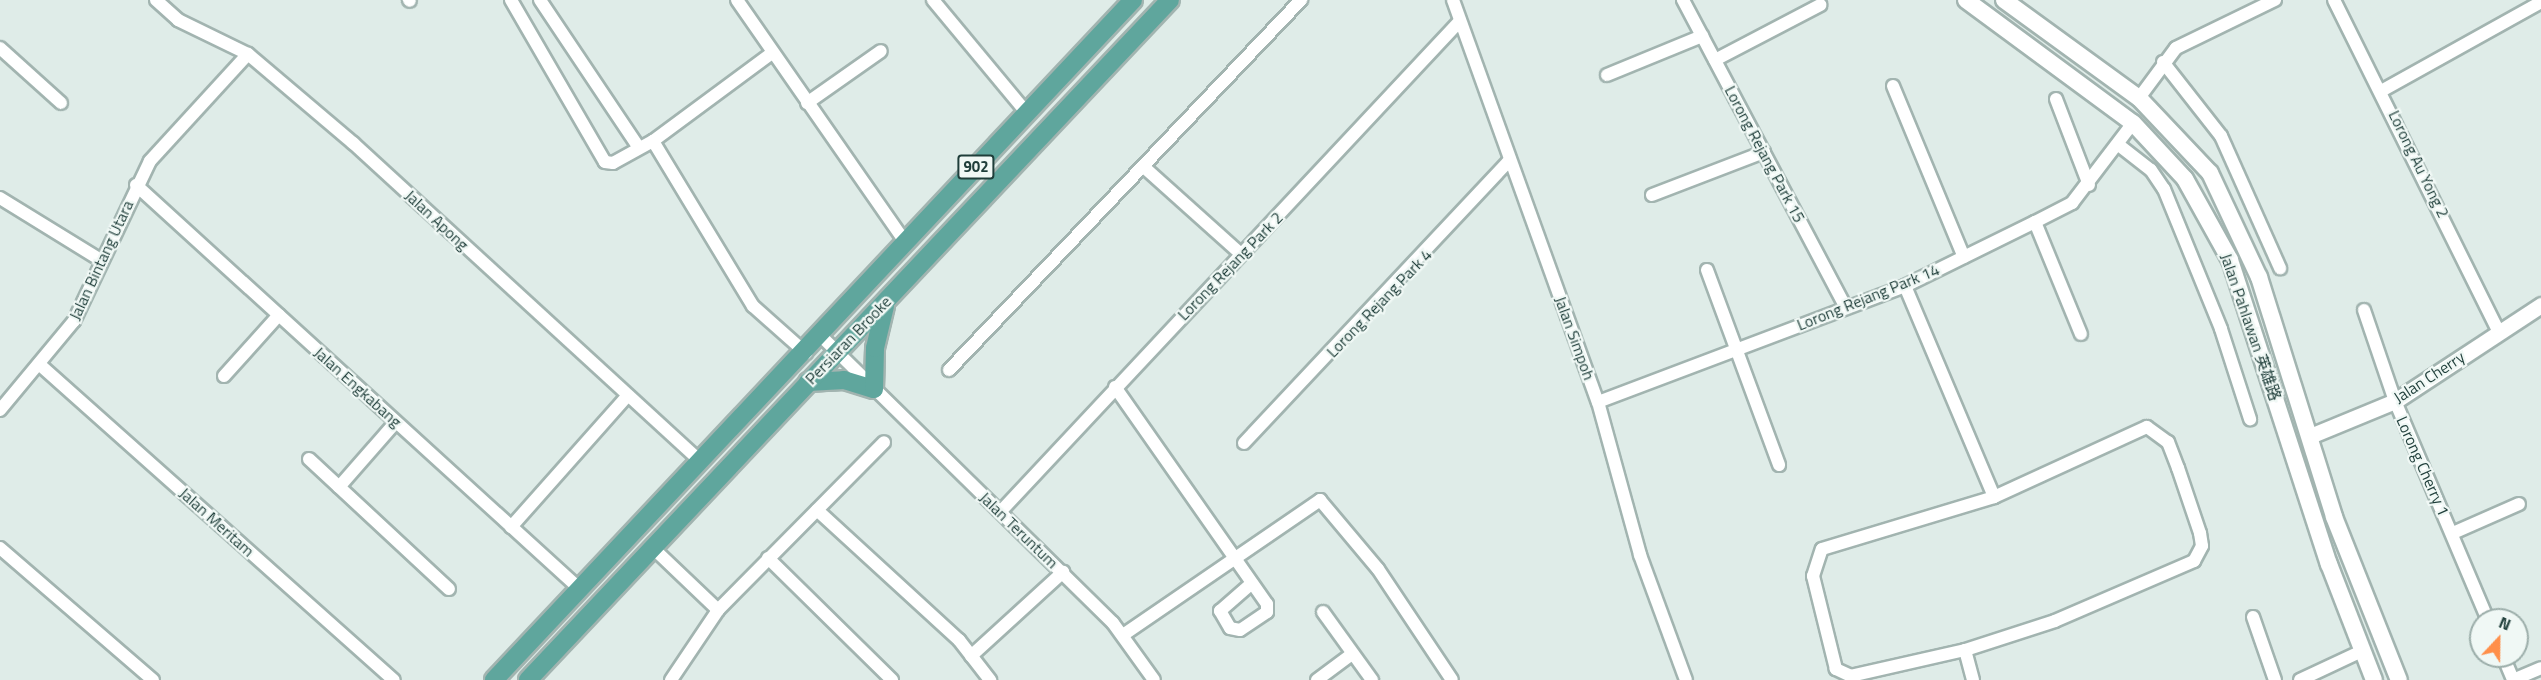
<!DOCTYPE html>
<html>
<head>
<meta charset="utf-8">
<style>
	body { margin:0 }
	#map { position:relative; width:2541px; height:680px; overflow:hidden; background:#dfece8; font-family:"Titillium Web","Noto Sans SC",sans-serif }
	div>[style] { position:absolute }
	.roads { filter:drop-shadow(2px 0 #a2b4b0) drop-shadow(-2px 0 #a2b4b0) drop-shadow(0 2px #a2b4b0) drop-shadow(0 -2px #a2b4b0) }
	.minor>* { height:12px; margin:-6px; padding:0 6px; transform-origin:6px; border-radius:6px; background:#fff }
	.tertiary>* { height:15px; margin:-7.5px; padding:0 7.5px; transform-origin:7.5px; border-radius:7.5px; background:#fff }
	.secondary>* { height:16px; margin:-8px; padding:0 8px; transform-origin:8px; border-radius:8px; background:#fff }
	.primary>* { height:18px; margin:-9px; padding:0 9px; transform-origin:9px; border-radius:9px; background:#5fa69d }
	span { translate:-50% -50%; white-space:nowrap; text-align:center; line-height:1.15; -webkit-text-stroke:4.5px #f0f8f5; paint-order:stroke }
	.shield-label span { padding:2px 4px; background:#f0f8f5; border:2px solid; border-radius:4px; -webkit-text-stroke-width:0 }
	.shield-label { font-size:15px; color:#1f3e3a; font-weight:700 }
	.street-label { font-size:16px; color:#1f3e3a }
	.north { position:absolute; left:2469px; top:608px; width:60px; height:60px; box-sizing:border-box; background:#f0f8f5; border:2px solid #9caeaa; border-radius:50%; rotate:22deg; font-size:16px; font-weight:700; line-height:24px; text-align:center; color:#1f3e3a }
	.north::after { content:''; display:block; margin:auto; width:21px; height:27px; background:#ff8f4a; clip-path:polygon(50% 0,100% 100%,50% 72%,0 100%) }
</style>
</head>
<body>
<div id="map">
	<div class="roads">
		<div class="minor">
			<div style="left:156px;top:0;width:30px;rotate:42deg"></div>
			<div style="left:178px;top:20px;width:78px;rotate:25.9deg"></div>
			<div style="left:248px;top:54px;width:138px;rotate:40.3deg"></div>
			<div style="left:353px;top:143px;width:472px;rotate:42.5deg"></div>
			<div style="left:409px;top:0;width:1px;rotate:45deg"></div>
			<div style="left:511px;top:0;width:187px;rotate:59.9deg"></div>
			<div style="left:605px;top:162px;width:8px;rotate:7deg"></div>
			<div style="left:613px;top:163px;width:46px;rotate:-28.8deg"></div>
			<div style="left:653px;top:141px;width:148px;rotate:-36.5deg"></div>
			<div style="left:540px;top:0;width:178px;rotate:56.2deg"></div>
			<div style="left:737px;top:0;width:296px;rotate:55.2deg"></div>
			<div style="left:933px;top:0;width:146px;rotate:50.3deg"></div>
			<div style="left:1453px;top:0;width:427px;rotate:70.2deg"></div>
			<div style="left:1598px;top:402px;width:159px;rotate:74.6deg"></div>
			<div style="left:1640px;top:555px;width:133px;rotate:69.8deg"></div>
			<div style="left:1683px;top:0;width:348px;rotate:62.1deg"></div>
			<div style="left:2334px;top:0;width:369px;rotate:63.6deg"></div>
			<div style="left:0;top:48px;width:82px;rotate:42deg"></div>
			<div style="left:1715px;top:60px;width:119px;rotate:-27.6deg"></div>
			<div style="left:2163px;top:62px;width:94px;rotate:51.9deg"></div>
			<div style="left:2221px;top:136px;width:145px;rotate:65.9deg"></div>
			<div style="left:1607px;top:75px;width:103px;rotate:-22.3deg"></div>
			<div style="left:1893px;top:86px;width:185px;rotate:67.5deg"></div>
			<div style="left:2383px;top:90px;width:181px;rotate:-29.1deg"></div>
			<div style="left:2139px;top:98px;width:62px;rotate:-53.5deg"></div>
			<div style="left:2176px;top:48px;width:110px;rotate:-25.9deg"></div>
			<div style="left:2056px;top:99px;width:92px;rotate:69deg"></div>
			<div style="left:807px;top:103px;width:90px;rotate:-35.1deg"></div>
			<div style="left:653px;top:141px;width:193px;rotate:58.8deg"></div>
			<div style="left:753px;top:306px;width:71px;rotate:41.6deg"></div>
			<div style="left:2120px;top:146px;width:39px;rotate:38deg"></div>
			<div style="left:2151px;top:170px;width:23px;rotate:56deg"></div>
			<div style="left:2164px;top:189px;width:151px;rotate:67.8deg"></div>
			<div style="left:2221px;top:329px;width:95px;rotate:72.1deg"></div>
			<div style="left:1145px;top:168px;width:129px;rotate:41.9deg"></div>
			<div style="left:136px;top:185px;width:602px;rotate:42.31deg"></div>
			<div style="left:1652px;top:195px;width:120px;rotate:-21deg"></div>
			<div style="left:0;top:198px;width:116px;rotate:31.6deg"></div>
			<div style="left:2035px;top:222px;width:121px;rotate:67.7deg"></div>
			<div style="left:1707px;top:270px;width:208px;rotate:69.7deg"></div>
			<div style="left:1905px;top:286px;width:229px;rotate:67.1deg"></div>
			<div style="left:2364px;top:310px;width:96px;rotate:71.2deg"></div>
			<div style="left:2395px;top:401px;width:238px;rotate:67deg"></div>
			<div style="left:821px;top:336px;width:409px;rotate:44.5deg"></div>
			<div style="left:1113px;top:623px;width:70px;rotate:54.3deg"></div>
			<div style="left:39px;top:364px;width:475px;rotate:41.7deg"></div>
			<div style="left:949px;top:370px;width:511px;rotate:-46.43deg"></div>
			<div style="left:224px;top:376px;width:82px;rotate:-48deg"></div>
			<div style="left:1115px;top:387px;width:265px;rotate:55deg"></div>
			<div style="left:1267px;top:604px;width:8px;rotate:90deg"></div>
			<div style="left:1267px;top:612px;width:32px;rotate:146deg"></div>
			<div style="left:1240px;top:630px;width:10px;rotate:-169deg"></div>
			<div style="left:1230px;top:628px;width:20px;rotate:-120deg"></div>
			<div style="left:1220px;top:611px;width:41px;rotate:-41.1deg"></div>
			<div style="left:1598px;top:402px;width:328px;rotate:-20.7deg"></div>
			<div style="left:1905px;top:286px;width:145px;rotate:-26.2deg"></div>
			<div style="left:2035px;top:222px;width:42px;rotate:-27.2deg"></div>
			<div style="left:2072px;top:203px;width:101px;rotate:-52.7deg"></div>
			<div style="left:0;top:410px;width:116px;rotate:-50.3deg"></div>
			<div style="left:74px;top:321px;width:177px;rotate:-64.6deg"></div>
			<div style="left:150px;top:161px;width:145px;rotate:-47.5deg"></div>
			<div style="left:2147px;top:427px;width:26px;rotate:36deg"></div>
			<div style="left:2168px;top:442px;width:28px;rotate:69deg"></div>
			<div style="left:2178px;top:468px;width:69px;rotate:71.3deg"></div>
			<div style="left:2200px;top:533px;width:13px;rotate:81deg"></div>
			<div style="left:2202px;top:546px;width:17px;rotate:118deg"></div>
			<div style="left:2194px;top:561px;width:151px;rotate:156.7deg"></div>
			<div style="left:2055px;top:621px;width:95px;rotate:162.1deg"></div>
			<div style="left:1965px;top:650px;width:117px;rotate:167.2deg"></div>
			<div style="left:1851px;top:676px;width:17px;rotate:-155deg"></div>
			<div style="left:1836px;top:669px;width:96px;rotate:-103.9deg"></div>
			<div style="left:1813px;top:576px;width:28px;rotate:-72deg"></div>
			<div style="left:1822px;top:549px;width:180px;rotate:-16.8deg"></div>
			<div style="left:1994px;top:497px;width:168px;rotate:-24.6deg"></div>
			<div style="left:1244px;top:443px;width:388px;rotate:-46.8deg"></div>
			<div style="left:309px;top:459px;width:191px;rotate:42.9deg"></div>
			<div style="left:339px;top:487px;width:86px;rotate:-48.8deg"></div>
			<div style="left:817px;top:510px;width:193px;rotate:42.5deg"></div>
			<div style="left:959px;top:640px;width:51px;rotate:52.2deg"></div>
			<div style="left:1002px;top:510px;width:669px;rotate:-46.88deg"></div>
			<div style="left:511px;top:527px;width:176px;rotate:-48.4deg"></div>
			<div style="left:2453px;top:533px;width:72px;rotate:-23.7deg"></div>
			<div style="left:0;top:548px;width:202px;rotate:40.8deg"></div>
			<div style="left:653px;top:548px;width:90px;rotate:43.6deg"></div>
			<div style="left:768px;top:558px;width:174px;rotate:44.5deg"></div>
			<div style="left:1323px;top:612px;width:84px;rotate:54.2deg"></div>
			<div style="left:2253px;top:617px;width:67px;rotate:70.8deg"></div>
			<div style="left:1123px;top:635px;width:239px;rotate:-34.4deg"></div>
			<div style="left:1320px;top:500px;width:90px;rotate:50deg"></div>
			<div style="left:1378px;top:569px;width:133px;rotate:56.3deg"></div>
			<div style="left:1965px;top:650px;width:31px;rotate:75deg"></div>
			<div style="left:971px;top:656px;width:125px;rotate:-42.4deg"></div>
			<div style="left:2503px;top:656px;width:26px;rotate:67deg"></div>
			<div style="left:671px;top:680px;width:84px;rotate:-56.1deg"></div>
			<div style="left:718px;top:610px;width:236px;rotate:-45.3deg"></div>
			<div style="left:1317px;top:680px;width:44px;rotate:-36.6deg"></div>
			<div style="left:2300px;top:680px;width:68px;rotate:-25.1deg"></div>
			<div style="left:2513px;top:680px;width:30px;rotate:-23deg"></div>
		</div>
		<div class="tertiary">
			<div style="left:2310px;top:436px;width:92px;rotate:-22.4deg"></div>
			<div style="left:2395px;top:401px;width:175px;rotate:-33.3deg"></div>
		</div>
		<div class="secondary">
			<div style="left:1966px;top:0;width:207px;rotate:36.4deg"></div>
			<div style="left:2133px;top:123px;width:76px;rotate:47.1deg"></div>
			<div style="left:2185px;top:179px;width:93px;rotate:60.9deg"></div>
			<div style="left:2230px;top:260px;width:320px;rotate:72deg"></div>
			<div style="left:2329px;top:564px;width:124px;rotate:68.8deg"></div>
			<div style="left:2004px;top:0;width:167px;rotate:36deg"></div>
			<div style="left:2139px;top:98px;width:103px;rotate:46.6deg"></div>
			<div style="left:2210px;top:173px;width:115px;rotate:64.8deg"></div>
			<div style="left:2259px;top:277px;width:251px;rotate:72.6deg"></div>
			<div style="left:2334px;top:517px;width:175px;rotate:68.3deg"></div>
		</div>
		<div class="primary">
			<div style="left:808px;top:382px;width:36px;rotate:-3deg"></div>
			<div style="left:844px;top:380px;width:31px;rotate:17deg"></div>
			<div style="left:874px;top:389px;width:41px;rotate:-88.6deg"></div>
			<div style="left:875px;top:348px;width:43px;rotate:-76.6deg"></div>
			<div style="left:494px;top:680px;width:933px;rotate:-46.78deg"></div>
			<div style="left:528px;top:680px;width:935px;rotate:-46.65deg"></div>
		</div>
	</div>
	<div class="shield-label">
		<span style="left:976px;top:167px">902</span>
	</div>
	<div class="street-label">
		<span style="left:1765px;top:154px;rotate:62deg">Lorong Rejang Park 15</span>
		<span style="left:2419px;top:164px;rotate:64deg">Lorong Au Yong 2</span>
		<span style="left:437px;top:220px;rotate:43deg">Jalan Apong</span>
		<span style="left:101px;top:260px;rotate:-65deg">Jalan Bintang Utara</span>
		<span style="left:1230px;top:266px;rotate:-46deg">Lorong Rejang Park 2</span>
		<span style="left:1868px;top:297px;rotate:-22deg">Lorong Rejang Park 14</span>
		<span style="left:1379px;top:303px;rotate:-46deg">Lorong Rejang Park 4</span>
		<span style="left:2251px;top:327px;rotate:71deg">Jalan Pahlawan 英雄路</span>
		<span style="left:1575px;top:338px;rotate:70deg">Jalan Simpoh</span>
		<span style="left:848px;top:340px;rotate:-46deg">Persiaran Brooke</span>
		<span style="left:2429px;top:377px;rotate:-33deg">Jalan Cherry</span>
		<span style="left:358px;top:387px;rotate:42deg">Jalan Engkabang</span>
		<span style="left:2423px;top:466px;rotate:66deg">Lorong Cherry 1</span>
		<span style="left:217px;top:522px;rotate:42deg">Jalan Meritam</span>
		<span style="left:1019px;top:530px;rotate:44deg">Jalan Teruntum</span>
	</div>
	<div class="north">N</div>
</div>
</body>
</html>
